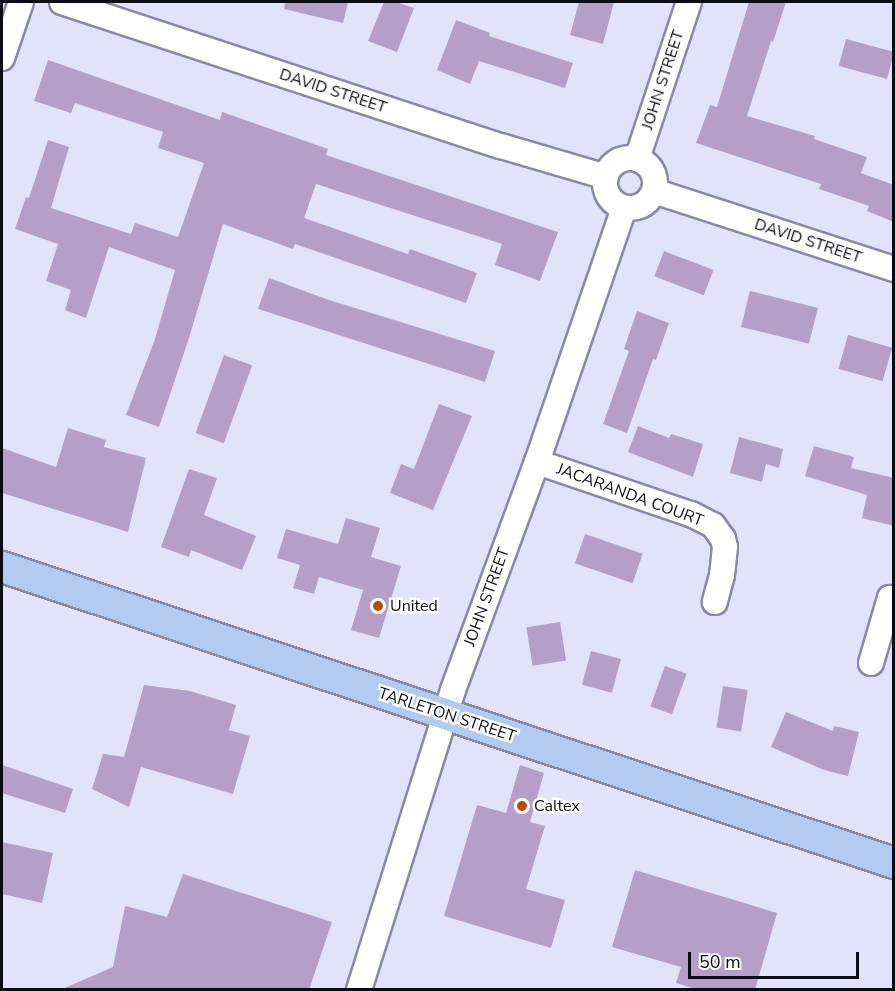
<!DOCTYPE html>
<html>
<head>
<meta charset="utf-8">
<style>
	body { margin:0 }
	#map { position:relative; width:895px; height:991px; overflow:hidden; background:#e2e3fb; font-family:"Nunito Sans",sans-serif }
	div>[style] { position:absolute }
	.building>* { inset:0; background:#b59ec8; transform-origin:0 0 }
	.roads { filter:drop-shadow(2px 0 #8989a5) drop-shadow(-2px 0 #8989a5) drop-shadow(0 2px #8989a5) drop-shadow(0 -2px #8989a5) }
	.minor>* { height:24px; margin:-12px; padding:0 12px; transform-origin:12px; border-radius:12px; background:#fff }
	.minor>.ring { margin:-12px; padding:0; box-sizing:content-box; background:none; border:24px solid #fff; border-radius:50% }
	.major>* { height:30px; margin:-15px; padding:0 15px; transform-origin:15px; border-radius:15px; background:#b3cbf1 }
	.dots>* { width:16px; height:16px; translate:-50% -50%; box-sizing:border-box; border:3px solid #fff; border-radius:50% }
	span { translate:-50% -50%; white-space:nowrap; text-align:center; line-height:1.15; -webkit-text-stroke:5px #fff; paint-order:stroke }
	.street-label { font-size:16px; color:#0b0b15 }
	.poi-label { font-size:16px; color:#0b0b15 }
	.left { translate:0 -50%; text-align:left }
	.frame { position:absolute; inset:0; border:3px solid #0b0b15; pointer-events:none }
	.scale { position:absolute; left:688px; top:952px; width:171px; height:27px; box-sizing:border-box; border:3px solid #0b0b15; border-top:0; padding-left:8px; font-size:18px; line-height:21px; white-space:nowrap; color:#0b0b15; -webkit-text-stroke:4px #fff; paint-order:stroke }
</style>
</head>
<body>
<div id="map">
	<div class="building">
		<div style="clip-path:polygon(285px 2px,348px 2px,343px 23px,284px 9px)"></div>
		<div style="clip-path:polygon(384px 2px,396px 2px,414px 8px,397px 52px,368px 41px)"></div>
		<div style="clip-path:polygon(579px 2px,614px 2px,603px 44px,570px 35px)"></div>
		<div style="clip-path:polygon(749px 2px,786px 2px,773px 42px,771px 41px,747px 116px,815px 136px,814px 139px,867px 157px,861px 173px,894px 185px,894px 222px,867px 211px,869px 206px,819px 189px,821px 184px,696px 143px,710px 105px,717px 107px)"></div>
		<div style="clip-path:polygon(456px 20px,490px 33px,489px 36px,573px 63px,565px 88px,479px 61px,470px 84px,437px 70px)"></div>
		<div style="left:846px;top:39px;width:50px;height:28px;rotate:15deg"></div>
		<div style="clip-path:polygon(48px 60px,220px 120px,222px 112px,328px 149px,326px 155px,558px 232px,540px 281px,495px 265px,502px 244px,316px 184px,304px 218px,408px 254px,410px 249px,477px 273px,466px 303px,295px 244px,293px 249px,223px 224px,189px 338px,159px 427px,126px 415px,155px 339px,175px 270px,109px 247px,86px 318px,65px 310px,71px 290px,46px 281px,58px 244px,15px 229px,26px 197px,29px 198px,48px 140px,69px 147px,51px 208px,131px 234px,135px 223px,178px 237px,204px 163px,158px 148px,163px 132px,75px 103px,71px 113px,34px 101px)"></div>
		<div style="left:664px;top:251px;width:53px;height:27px;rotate:21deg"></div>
		<div style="clip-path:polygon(269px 278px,329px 300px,495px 351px,485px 382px,258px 309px)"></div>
		<div style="left:750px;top:291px;width:70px;height:37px;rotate:14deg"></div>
		<div style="clip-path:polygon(637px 311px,669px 323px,656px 360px,653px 359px,627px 433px,603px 424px,629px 351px,624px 349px)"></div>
		<div style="left:848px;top:335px;width:46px;height:35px;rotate:16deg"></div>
		<div style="left:224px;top:355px;width:30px;height:83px;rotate:20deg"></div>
		<div style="clip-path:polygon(439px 404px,472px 416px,433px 510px,390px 493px,401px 464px,414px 469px)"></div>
		<div style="clip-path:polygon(638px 426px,669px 438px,671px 434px,703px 444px,693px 477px,628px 452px)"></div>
		<div style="clip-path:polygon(68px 428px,106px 440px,104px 447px,146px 458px,128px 532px,2px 493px,2px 448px,56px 467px)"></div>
		<div style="clip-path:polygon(739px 437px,783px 449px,779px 468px,766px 464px,762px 482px,730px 473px)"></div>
		<div style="clip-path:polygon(814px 446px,854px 457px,851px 468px,894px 478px,894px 526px,862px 518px,867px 495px,805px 476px)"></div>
		<div style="clip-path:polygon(189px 469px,217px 478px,204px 515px,256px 536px,242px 570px,191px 550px,189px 557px,161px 547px)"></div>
		<div style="clip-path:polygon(346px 518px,380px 528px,371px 557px,401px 566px,379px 638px,351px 630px,363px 590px,319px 577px,314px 594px,293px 588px,300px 565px,277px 558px,286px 529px,338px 544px)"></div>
		<div style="left:585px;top:534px;width:61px;height:31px;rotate:19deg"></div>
		<div style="left:560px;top:622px;width:39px;height:34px;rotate:81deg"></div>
		<div style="left:591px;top:651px;width:31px;height:35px;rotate:15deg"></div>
		<div style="left:665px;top:666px;width:23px;height:43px;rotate:20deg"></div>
		<div style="clip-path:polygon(144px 685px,190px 691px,236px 705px,229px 730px,250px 736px,233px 794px,141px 767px,129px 807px,92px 789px,103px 754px,124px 757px)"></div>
		<div style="left:723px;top:686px;width:25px;height:42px;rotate:9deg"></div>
		<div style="clip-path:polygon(786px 712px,833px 731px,834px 726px,859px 732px,848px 776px,824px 770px,771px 747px)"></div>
		<div style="clip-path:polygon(2px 765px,73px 789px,65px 813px,2px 793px)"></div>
		<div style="clip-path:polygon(520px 765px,544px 773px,530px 822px,545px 826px,526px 889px,565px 900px,551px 948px,444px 916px,477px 805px,506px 813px)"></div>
		<div style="clip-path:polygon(2px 842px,53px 853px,42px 903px,2px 894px)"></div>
		<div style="clip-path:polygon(635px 870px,777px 913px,755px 990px,698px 990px,676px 983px,681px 967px,612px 947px)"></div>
		<div style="clip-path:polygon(183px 874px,332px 922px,309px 990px,60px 990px,113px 967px,125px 906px,167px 917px)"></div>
	</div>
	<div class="roads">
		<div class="minor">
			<div style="left:62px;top:2px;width:462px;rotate:18.2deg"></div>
			<div style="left:501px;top:146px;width:109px;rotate:16.4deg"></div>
			<div style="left:2px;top:58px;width:59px;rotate:-71.3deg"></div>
			<div class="ring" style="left:605px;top:158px;width:26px;height:26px"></div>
			<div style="left:637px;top:159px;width:165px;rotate:-71.7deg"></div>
			<div style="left:654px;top:191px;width:252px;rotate:18deg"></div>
			<div style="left:537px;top:462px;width:163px;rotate:18.7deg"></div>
			<div style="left:691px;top:514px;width:25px;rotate:27deg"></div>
			<div style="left:713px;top:525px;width:17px;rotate:54deg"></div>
			<div style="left:723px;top:539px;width:8px;rotate:76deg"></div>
			<div style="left:725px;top:547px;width:28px;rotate:96deg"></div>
			<div style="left:722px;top:575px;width:28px;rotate:105deg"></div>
			<div style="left:871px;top:663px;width:68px;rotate:-73.7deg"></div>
			<div style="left:890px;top:598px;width:4px;rotate:14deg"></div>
			<div style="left:359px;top:990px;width:314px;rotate:-72.6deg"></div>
			<div style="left:453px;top:690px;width:243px;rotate:-69.8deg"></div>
			<div style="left:537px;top:462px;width:268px;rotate:-71.1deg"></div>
		</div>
		<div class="major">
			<div style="left:2px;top:567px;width:940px;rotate:18.36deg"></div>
		</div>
	</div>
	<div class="dots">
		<div style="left:378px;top:606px;background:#af4e08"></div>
		<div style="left:522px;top:806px;background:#af4e08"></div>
	</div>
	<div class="street-label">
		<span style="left:663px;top:80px;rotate:-72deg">JOHN STREET</span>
		<span style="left:333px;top:91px;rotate:18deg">DAVID STREET</span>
		<span style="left:808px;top:241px;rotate:18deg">DAVID STREET</span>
		<span style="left:630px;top:495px;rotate:20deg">JACARANDA COURT</span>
		<span style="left:487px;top:597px;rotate:-70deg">JOHN STREET</span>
		<span style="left:447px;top:715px;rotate:18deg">TARLETON STREET</span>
	</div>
	<div class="poi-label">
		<span class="left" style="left:390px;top:606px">United</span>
		<span class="left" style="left:534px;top:806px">Caltex</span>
	</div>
	<div class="frame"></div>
	<div class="scale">50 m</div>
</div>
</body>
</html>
